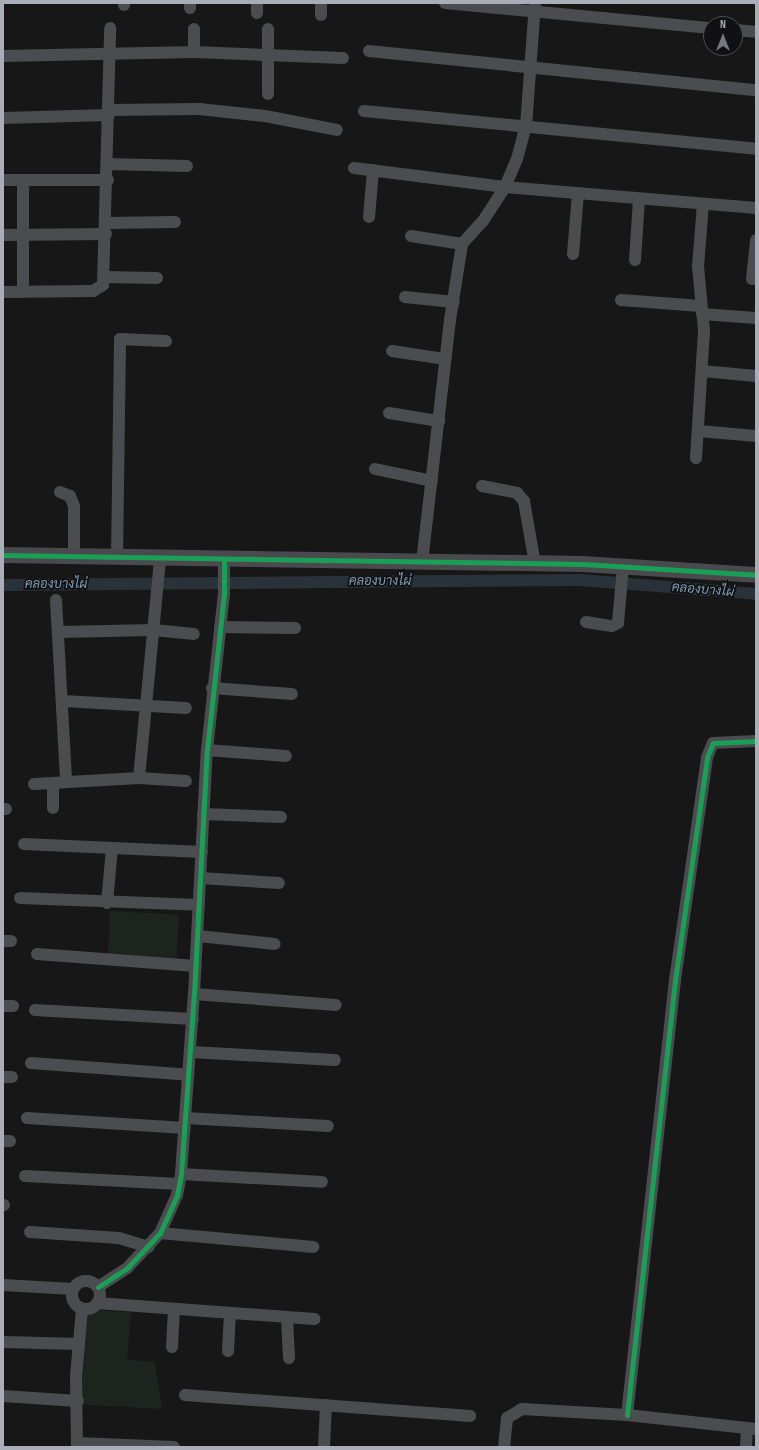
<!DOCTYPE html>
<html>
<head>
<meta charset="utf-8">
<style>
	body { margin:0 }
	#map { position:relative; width:759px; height:1450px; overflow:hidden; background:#171717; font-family:"Sofia Sans Condensed",Sarabun,sans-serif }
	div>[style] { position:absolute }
	.green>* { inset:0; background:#1d241e; transform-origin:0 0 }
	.canal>* { height:12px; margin:-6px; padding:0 6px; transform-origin:6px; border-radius:6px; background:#2a3239 }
	.street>* { height:12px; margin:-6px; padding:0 6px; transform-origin:6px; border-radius:6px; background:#4b4c50 }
	.street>.ring { margin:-6px; padding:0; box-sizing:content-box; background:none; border:12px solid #4b4c50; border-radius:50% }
	.secondary>* { height:16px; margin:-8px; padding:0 8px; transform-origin:8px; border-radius:8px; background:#4a4a4e }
	.cycleway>* { height:5px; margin:-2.5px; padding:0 2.5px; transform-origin:2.5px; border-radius:2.5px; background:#1a9f57 }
	span { translate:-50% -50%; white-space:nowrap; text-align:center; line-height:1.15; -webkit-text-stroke:3.5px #111113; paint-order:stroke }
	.water-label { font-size:13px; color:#7f9bb3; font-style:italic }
	.frame { position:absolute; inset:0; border:4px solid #a8adb8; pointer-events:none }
	.north { position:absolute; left:703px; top:16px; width:40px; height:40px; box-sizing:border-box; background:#111113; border:1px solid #4d4f55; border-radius:50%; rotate:0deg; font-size:11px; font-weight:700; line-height:16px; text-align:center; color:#a8adb8 }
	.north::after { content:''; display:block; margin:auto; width:14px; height:18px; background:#757880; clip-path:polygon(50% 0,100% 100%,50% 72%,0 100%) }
</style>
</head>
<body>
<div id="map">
	<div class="green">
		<div style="left:110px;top:911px;width:69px;height:48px;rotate:3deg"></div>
		<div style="clip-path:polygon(90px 1309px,131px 1313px,127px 1360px,155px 1362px,162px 1409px,73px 1404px,77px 1322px)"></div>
	</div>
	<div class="canal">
		<div style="left:3px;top:585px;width:577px;rotate:-0.5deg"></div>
		<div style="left:580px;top:580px;width:177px;rotate:4.5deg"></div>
	</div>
	<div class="street">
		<div style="left:445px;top:3px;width:267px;rotate:5.4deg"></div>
		<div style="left:124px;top:5px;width:2px;rotate:-90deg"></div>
		<div style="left:190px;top:8px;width:5px;rotate:-90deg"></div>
		<div style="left:257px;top:13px;width:10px;rotate:-90deg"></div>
		<div style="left:321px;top:15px;width:12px;rotate:-90deg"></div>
		<div style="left:194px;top:29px;width:23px;rotate:90deg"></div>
		<div style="left:268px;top:29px;width:65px;rotate:90deg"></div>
		<div style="left:735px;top:30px;width:21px;rotate:5deg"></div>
		<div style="left:369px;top:51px;width:389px;rotate:5.8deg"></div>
		<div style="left:3px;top:56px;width:191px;rotate:-1.2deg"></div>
		<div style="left:194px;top:52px;width:149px;rotate:2.3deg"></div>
		<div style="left:110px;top:110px;width:89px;rotate:-0.6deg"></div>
		<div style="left:199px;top:109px;width:66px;rotate:6.1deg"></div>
		<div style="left:265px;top:116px;width:73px;rotate:11deg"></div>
		<div style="left:364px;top:111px;width:394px;rotate:5.5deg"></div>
		<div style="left:3px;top:118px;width:106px;rotate:-1.6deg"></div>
		<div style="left:108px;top:164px;width:79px;rotate:1.5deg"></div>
		<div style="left:354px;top:168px;width:152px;rotate:7.2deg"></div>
		<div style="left:505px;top:187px;width:252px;rotate:4.8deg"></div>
		<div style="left:3px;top:180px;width:105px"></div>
		<div style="left:23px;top:180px;width:112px;rotate:90deg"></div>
		<div style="left:369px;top:217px;width:47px;rotate:-85.1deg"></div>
		<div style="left:106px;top:223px;width:69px;rotate:-0.8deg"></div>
		<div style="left:3px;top:235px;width:103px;rotate:-0.6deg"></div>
		<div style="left:411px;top:236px;width:52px;rotate:8.9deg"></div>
		<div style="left:573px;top:254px;width:61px;rotate:-85.3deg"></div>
		<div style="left:635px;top:260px;width:60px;rotate:-86.2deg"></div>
		<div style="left:104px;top:277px;width:53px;rotate:1.1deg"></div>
		<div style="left:752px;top:279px;width:39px;rotate:-84deg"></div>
		<div style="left:3px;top:292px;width:90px;rotate:-0.6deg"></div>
		<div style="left:93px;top:291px;width:12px;rotate:-31deg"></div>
		<div style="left:103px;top:285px;width:257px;rotate:-88.4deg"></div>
		<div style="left:405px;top:297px;width:49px;rotate:5.8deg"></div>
		<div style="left:621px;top:300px;width:80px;rotate:4.3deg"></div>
		<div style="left:702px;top:314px;width:54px;rotate:4.2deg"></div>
		<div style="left:392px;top:351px;width:54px;rotate:8.6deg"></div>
		<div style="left:702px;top:371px;width:54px;rotate:5.3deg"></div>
		<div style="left:389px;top:413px;width:51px;rotate:9.1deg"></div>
		<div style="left:699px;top:431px;width:57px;rotate:5deg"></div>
		<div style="left:696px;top:458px;width:128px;rotate:-86.4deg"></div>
		<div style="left:704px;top:330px;width:63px;rotate:-95.4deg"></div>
		<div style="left:698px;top:267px;width:63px;rotate:-85.5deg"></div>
		<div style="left:375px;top:469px;width:58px;rotate:11.9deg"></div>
		<div style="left:482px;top:486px;width:36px;rotate:11deg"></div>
		<div style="left:517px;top:493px;width:11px;rotate:49deg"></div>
		<div style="left:524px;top:501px;width:64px;rotate:80.1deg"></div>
		<div style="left:60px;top:492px;width:11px;rotate:22deg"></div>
		<div style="left:70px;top:496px;width:11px;rotate:68deg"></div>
		<div style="left:74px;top:506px;width:51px;rotate:90deg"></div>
		<div style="left:117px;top:558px;width:219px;rotate:-89.2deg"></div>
		<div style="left:120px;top:339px;width:46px;rotate:2.5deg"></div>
		<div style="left:422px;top:562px;width:244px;rotate:-83.4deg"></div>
		<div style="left:450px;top:320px;width:77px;rotate:-81deg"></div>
		<div style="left:462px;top:244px;width:31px;rotate:-48deg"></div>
		<div style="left:483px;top:221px;width:40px;rotate:-57.1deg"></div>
		<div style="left:505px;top:187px;width:30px;rotate:-67deg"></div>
		<div style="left:517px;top:159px;width:34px;rotate:-75deg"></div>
		<div style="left:526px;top:126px;width:123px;rotate:-85.8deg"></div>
		<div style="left:56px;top:600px;width:181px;rotate:86.8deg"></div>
		<div style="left:586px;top:622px;width:26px;rotate:9deg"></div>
		<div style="left:612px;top:626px;width:7px;rotate:-27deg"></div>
		<div style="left:618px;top:623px;width:57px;rotate:-85deg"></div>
		<div style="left:220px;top:627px;width:75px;rotate:0.8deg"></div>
		<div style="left:59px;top:632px;width:95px;rotate:-1.2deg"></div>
		<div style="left:154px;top:630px;width:40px;rotate:5.7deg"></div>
		<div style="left:212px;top:688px;width:80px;rotate:4.3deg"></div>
		<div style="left:63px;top:701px;width:123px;rotate:3.3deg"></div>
		<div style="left:207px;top:750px;width:79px;rotate:4.3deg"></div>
		<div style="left:139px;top:778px;width:220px;rotate:-84.5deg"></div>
		<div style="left:34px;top:784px;width:105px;rotate:-3.3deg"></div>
		<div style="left:139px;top:778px;width:47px;rotate:3.7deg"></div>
		<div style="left:53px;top:808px;width:25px;rotate:-90deg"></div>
		<div style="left:3px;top:809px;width:3px"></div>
		<div style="left:203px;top:814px;width:78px;rotate:2.2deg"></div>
		<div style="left:24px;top:844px;width:178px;rotate:2.6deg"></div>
		<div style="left:200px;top:878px;width:79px;rotate:3.6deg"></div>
		<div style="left:20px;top:898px;width:179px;rotate:2.2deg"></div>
		<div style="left:107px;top:903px;width:55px;rotate:-84.8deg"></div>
		<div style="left:198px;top:936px;width:77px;rotate:5.9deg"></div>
		<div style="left:3px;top:941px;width:8px"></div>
		<div style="left:37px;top:954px;width:159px;rotate:4.3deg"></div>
		<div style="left:194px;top:994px;width:142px;rotate:4.4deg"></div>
		<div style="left:3px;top:1006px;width:10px"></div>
		<div style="left:35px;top:1010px;width:158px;rotate:3.3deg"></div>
		<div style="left:191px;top:1052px;width:144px;rotate:3.2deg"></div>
		<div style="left:31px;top:1063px;width:158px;rotate:4.3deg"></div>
		<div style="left:3px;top:1077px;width:9px"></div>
		<div style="left:27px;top:1118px;width:158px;rotate:3.6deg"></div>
		<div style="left:186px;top:1118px;width:142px;rotate:3.2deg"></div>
		<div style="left:3px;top:1141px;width:7px"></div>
		<div style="left:181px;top:1174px;width:141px;rotate:3.2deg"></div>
		<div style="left:25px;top:1176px;width:154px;rotate:3deg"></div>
		<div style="left:3px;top:1205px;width:1px"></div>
		<div style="left:30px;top:1232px;width:89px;rotate:3.9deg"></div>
		<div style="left:119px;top:1238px;width:31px;rotate:17deg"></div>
		<div style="left:160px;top:1233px;width:154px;rotate:5.2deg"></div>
		<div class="ring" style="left:72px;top:1281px;width:16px;height:16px"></div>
		<div style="left:3px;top:1285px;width:70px;rotate:3.3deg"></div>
		<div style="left:98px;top:1287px;width:35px;rotate:-33deg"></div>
		<div style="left:127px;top:1268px;width:48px;rotate:-46.7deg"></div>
		<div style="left:160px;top:1233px;width:42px;rotate:-65.9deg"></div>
		<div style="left:177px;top:1195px;width:21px;rotate:-79deg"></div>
		<div style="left:181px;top:1174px;width:180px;rotate:-85.9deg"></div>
		<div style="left:194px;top:994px;width:244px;rotate:-87deg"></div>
		<div style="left:207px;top:750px;width:157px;rotate:-83.8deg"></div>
		<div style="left:224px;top:594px;width:34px;rotate:-90deg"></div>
		<div style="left:97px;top:1303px;width:218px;rotate:4.2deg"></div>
		<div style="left:287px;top:1318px;width:40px;rotate:87.1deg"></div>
		<div style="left:3px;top:1342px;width:76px;rotate:1.5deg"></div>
		<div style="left:172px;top:1347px;width:38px;rotate:-87deg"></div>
		<div style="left:228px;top:1351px;width:36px;rotate:-87deg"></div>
		<div style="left:185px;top:1395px;width:286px;rotate:4.2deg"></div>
		<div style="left:3px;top:1396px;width:75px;rotate:3.8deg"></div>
		<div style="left:627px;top:1415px;width:438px;rotate:-83.7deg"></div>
		<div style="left:675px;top:980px;width:225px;rotate:-81.8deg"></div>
		<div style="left:707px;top:757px;width:15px;rotate:-67deg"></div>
		<div style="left:713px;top:743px;width:43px;rotate:-2.7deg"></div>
		<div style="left:78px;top:1443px;width:96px;rotate:2.4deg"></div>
		<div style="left:77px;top:1447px;width:71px;rotate:-90.8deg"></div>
		<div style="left:76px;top:1376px;width:67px;rotate:-84.9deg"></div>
		<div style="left:324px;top:1447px;width:42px;rotate:-87.3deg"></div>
		<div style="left:504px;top:1447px;width:29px;rotate:-84deg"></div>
		<div style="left:507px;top:1418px;width:17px;rotate:-31deg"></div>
		<div style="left:522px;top:1409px;width:105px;rotate:3.3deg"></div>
		<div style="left:627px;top:1415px;width:130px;rotate:6.2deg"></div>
		<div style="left:746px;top:1447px;width:18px;rotate:-87deg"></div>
	</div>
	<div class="secondary">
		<div style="left:3px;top:555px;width:580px;rotate:0.89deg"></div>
		<div style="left:583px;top:564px;width:173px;rotate:3.6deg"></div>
	</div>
	<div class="cycleway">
		<div style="left:3px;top:555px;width:580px;rotate:0.89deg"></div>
		<div style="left:583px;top:564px;width:173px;rotate:3.6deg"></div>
		<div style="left:98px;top:1287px;width:35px;rotate:-33deg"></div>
		<div style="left:127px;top:1268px;width:48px;rotate:-46.7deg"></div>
		<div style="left:160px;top:1233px;width:42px;rotate:-65.9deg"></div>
		<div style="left:177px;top:1195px;width:21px;rotate:-79deg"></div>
		<div style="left:181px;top:1174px;width:180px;rotate:-85.9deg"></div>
		<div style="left:194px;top:994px;width:244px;rotate:-87deg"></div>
		<div style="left:207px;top:750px;width:157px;rotate:-83.8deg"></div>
		<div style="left:224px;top:594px;width:34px;rotate:-90deg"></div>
		<div style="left:627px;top:1415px;width:438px;rotate:-83.7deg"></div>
		<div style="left:675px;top:980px;width:225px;rotate:-81.8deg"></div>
		<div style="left:707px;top:757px;width:15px;rotate:-67deg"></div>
		<div style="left:713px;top:743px;width:43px;rotate:-2.7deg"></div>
	</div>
	<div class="water-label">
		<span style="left:380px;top:581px">คลองบางไผ่</span>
		<span style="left:56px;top:584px">คลองบางไผ่</span>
		<span style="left:703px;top:590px;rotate:5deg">คลองบางไผ่</span>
	</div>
	<div class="frame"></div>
	<div class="north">N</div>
</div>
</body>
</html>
